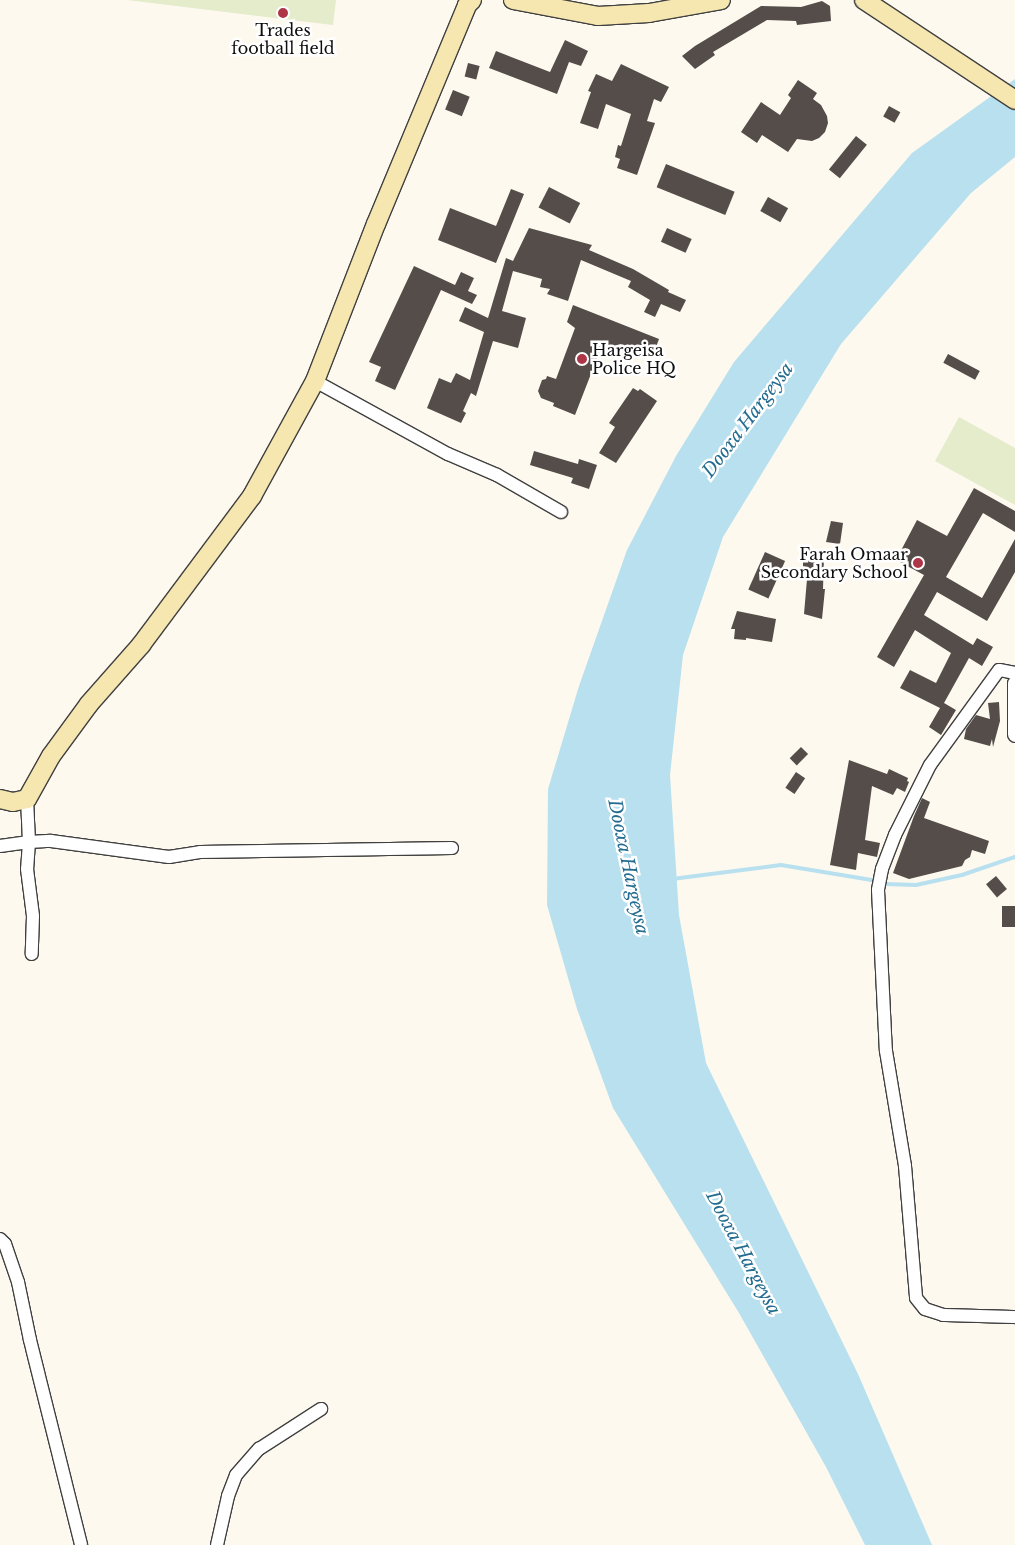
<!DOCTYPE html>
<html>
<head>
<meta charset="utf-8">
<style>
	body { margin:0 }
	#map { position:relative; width:1015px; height:1545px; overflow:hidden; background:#fdf9ee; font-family:"Libre Baskerville",serif }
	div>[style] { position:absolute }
	.pitch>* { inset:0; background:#e4eccc }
	.water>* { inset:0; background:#b9e0ef }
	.stream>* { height:4px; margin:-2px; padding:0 2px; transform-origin:2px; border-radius:2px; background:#b9e0ef }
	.building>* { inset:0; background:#544d4a; transform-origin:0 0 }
	.roads { filter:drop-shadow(1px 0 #404040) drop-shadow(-1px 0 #404040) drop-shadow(0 1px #404040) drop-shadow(0 -1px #404040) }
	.minor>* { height:12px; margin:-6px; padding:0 6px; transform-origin:6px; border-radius:6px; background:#fff }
	.tertiary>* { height:15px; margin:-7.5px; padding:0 7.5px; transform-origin:7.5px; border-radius:7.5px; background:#fff }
	.secondary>* { height:18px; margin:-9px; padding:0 9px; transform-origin:9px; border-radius:9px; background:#f6e7b1 }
	.dots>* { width:14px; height:14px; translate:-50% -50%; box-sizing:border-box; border:2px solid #fff; border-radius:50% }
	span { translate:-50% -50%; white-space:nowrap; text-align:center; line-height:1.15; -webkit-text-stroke:5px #fff; paint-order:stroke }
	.poi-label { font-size:16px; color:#0d0d0d }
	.left { translate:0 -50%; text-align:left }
	.right { translate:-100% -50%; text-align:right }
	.water-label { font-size:18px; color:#246c90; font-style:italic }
</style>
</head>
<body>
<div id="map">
	<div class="pitch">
		<div style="clip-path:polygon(127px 0,336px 0,333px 25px)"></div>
		<div style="clip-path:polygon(959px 417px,1015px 448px,1015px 505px,935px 461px)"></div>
	</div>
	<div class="water">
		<div style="clip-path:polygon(1015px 79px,1015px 157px,971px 193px,841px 344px,723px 537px,683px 655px,670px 775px,679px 915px,706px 1063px,858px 1374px,932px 1545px,865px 1545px,826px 1467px,739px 1313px,613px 1108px,577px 1009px,547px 905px,548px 789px,579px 686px,627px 550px,676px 456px,734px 362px,912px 153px)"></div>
	</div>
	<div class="stream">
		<div style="left:672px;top:879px;width:110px;rotate:-7.3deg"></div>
		<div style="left:781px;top:865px;width:92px;rotate:9.4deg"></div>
		<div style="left:872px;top:880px;width:15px;rotate:16deg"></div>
		<div style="left:886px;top:884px;width:30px;rotate:2deg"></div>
		<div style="left:916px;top:885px;width:47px;rotate:-12.3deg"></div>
		<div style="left:962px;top:875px;width:56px;rotate:-18.8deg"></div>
	</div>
	<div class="building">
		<div style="clip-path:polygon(822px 1px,830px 6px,831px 21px,797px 25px,796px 21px,767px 20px,713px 52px,715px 55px,695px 69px,682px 56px,695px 46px,761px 6px,801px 7px)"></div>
		<div style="clip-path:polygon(565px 40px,588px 51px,581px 66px,569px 62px,557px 94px,489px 68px,496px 51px,550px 72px)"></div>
		<div style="left:468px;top:63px;width:12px;height:14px;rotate:14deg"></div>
		<div style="clip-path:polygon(621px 64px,669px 87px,661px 102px,654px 99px,647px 121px,655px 123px,637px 175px,617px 168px,620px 159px,615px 157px,618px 145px,621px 146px,631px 114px,606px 104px,598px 129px,580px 123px,591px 92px,588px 91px,596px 74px,612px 81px)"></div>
		<div style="clip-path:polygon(798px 80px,817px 93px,813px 99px,821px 105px,827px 116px,828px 123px,825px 132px,819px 138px,812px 141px,797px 139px,788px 152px,762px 135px,757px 143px,741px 132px,761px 102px,780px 115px,791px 98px,788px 95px)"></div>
		<div style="left:453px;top:90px;width:18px;height:21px;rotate:22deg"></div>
		<div style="left:889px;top:106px;width:13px;height:12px;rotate:29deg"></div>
		<div style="left:856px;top:136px;width:14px;height:43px;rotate:39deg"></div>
		<div style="left:666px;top:164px;width:74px;height:25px;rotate:22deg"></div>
		<div style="left:549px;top:187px;width:35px;height:23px;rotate:27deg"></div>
		<div style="clip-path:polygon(511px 189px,524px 194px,496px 263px,438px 240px,450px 208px,496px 226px)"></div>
		<div style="left:768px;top:197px;width:23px;height:16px;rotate:29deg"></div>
		<div style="clip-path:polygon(529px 228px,592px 245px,589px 250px,633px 269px,669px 290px,668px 292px,686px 300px,680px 312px,661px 304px,655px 317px,644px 312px,650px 300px,628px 287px,631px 281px,581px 260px,568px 301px,547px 294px,550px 289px,540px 287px,542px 279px,513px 271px,502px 311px,526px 318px,518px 348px,493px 341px,476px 396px,471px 393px,463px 411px,466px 413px,461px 423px,427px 408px,439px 378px,451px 383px,456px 373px,470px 380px,484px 332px,459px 321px,465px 307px,488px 318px,506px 258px,513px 261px)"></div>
		<div style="left:667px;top:228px;width:27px;height:15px;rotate:24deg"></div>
		<div style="clip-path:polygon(414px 266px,455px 285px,461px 272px,474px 278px,468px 291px,477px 295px,472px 304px,441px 290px,395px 390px,375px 381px,381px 367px,369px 362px)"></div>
		<div style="clip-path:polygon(573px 305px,659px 339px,652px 358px,644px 355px,643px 358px,603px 343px,575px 415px,553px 406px,554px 403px,541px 398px,538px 391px,542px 380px,546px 379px,547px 376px,556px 379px,575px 328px,567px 322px)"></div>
		<div style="left:948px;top:354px;width:36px;height:10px;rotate:28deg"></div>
		<div style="clip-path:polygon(633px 388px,638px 391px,640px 389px,657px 401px,616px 463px,599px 453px,615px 427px,609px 423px)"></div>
		<div style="clip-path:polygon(534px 451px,578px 464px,579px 459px,597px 465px,589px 489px,571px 483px,573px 478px,530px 465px)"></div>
		<div style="clip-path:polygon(974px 488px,1015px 511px,1015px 532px,983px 513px,946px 577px,982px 598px,1015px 539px,1015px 572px,987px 621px,937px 592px,924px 615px,973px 645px,977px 638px,993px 647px,982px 666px,969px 658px,944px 703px,956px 710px,941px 735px,929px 727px,940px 708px,900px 688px,910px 670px,936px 683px,951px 653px,915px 630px,894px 667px,877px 657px,924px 575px,896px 560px,917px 520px,947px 536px)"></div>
		<div style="clip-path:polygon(831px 521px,843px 523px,840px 544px,826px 542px)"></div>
		<div style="left:765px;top:552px;width:22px;height:41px;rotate:24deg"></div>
		<div style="clip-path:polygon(803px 556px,824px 556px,823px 589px,825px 589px,822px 619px,804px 614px,807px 579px,803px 579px)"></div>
		<div style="clip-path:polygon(737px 611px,776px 619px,772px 642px,746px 638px,746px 640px,734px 639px,735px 629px,731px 629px)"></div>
		<div style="clip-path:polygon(999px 702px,1000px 721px,993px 747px,992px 739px,990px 746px,964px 739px,966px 729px,976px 715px,990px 719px,988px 703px)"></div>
		<div style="left:801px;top:747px;width:10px;height:16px;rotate:45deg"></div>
		<div style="clip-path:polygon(849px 760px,887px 774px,889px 769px,908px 778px,907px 781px,909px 782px,905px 792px,897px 788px,893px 795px,872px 786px,865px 840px,880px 843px,877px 857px,858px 853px,856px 870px,830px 865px)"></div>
		<div style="left:796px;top:772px;width:11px;height:19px;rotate:34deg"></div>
		<div style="clip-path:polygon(922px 798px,930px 802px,924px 818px,989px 841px,985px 854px,972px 850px,970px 857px,965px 860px,962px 866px,909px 879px,893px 873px,914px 816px)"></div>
		<div style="left:996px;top:876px;width:17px;height:13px;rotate:50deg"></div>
		<div style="left:1015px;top:906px;width:21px;height:13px;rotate:90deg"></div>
	</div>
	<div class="roads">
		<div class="minor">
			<div style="left:315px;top:381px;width:152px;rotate:28.8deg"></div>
			<div style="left:448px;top:454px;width:53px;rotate:23.2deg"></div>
			<div style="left:497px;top:475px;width:74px;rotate:30deg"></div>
			<div style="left:1015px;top:673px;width:16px;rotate:-169deg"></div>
			<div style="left:999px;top:670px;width:117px;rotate:126deg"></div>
			<div style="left:930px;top:765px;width:78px;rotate:116.6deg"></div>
			<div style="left:895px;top:835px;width:36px;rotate:111deg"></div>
			<div style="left:882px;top:869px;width:21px;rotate:101deg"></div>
			<div style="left:878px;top:890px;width:161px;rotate:87.2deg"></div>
			<div style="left:886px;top:1051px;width:117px;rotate:80.6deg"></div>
			<div style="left:905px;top:1166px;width:132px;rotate:85.2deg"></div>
			<div style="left:916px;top:1298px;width:14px;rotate:51deg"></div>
			<div style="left:925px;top:1309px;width:19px;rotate:18deg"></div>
			<div style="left:943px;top:1315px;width:72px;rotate:1.6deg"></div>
			<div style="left:27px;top:799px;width:43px;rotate:87.3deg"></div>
			<div style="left:29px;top:842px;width:22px;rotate:-3deg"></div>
			<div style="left:51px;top:841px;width:119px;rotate:7.7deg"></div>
			<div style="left:169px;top:857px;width:31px;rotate:-9deg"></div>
			<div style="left:200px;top:852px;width:252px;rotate:-0.9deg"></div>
			<div style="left:0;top:846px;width:29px;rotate:-8deg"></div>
			<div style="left:29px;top:842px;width:27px;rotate:94deg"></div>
			<div style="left:27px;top:869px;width:47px;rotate:82.7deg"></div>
			<div style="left:33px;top:916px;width:38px;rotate:92deg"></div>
			<div style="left:0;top:1239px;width:7px;rotate:45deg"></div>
			<div style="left:5px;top:1244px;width:40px;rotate:71.1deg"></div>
			<div style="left:18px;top:1282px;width:59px;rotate:78.3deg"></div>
			<div style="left:30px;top:1340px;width:211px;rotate:76deg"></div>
			<div style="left:217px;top:1545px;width:50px;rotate:-77.3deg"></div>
			<div style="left:228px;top:1496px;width:22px;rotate:-69deg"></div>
			<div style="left:236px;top:1475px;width:35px;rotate:-49deg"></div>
			<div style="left:259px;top:1449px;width:74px;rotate:-32.8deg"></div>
		</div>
		<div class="tertiary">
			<div style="left:1015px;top:683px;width:51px;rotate:90deg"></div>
		</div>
		<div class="secondary">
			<div style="left:513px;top:0;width:86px;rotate:10.7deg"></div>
			<div style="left:598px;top:16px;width:51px;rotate:-3.4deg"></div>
			<div style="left:649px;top:13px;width:73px;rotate:-10.2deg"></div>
			<div style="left:864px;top:0;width:181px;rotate:33.5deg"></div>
			<div style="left:0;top:799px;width:13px;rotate:13deg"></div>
			<div style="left:13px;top:802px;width:14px;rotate:-12deg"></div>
			<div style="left:27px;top:799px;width:49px;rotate:-60.8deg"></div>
			<div style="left:51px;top:756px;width:64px;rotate:-53.8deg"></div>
			<div style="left:89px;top:704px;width:79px;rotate:-48.6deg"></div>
			<div style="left:141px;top:645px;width:186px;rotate:-53.3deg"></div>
			<div style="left:252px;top:496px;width:131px;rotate:-61.3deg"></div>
			<div style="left:315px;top:381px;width:168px;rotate:-68.8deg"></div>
			<div style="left:376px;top:224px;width:237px;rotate:-67.4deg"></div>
			<div style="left:467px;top:5px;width:7px;rotate:-45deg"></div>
		</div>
	</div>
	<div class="dots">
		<div style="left:283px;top:13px;background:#ad3547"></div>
		<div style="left:582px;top:359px;background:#ad3547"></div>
		<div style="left:918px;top:563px;background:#ad3547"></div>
	</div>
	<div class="poi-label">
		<span style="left:283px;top:39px">Trades<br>football field</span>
		<span class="left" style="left:592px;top:359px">Hargeisa<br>Police HQ</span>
		<span class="right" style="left:908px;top:563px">Farah Omaar<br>Secondary School</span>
	</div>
	<div class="water-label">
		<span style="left:748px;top:420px;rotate:-53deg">Dooxa Hargeysa</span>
		<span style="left:628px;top:867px;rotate:78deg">Dooxa Hargeysa</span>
		<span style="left:743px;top:1253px;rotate:62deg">Dooxa Hargeysa</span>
	</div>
</div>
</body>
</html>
